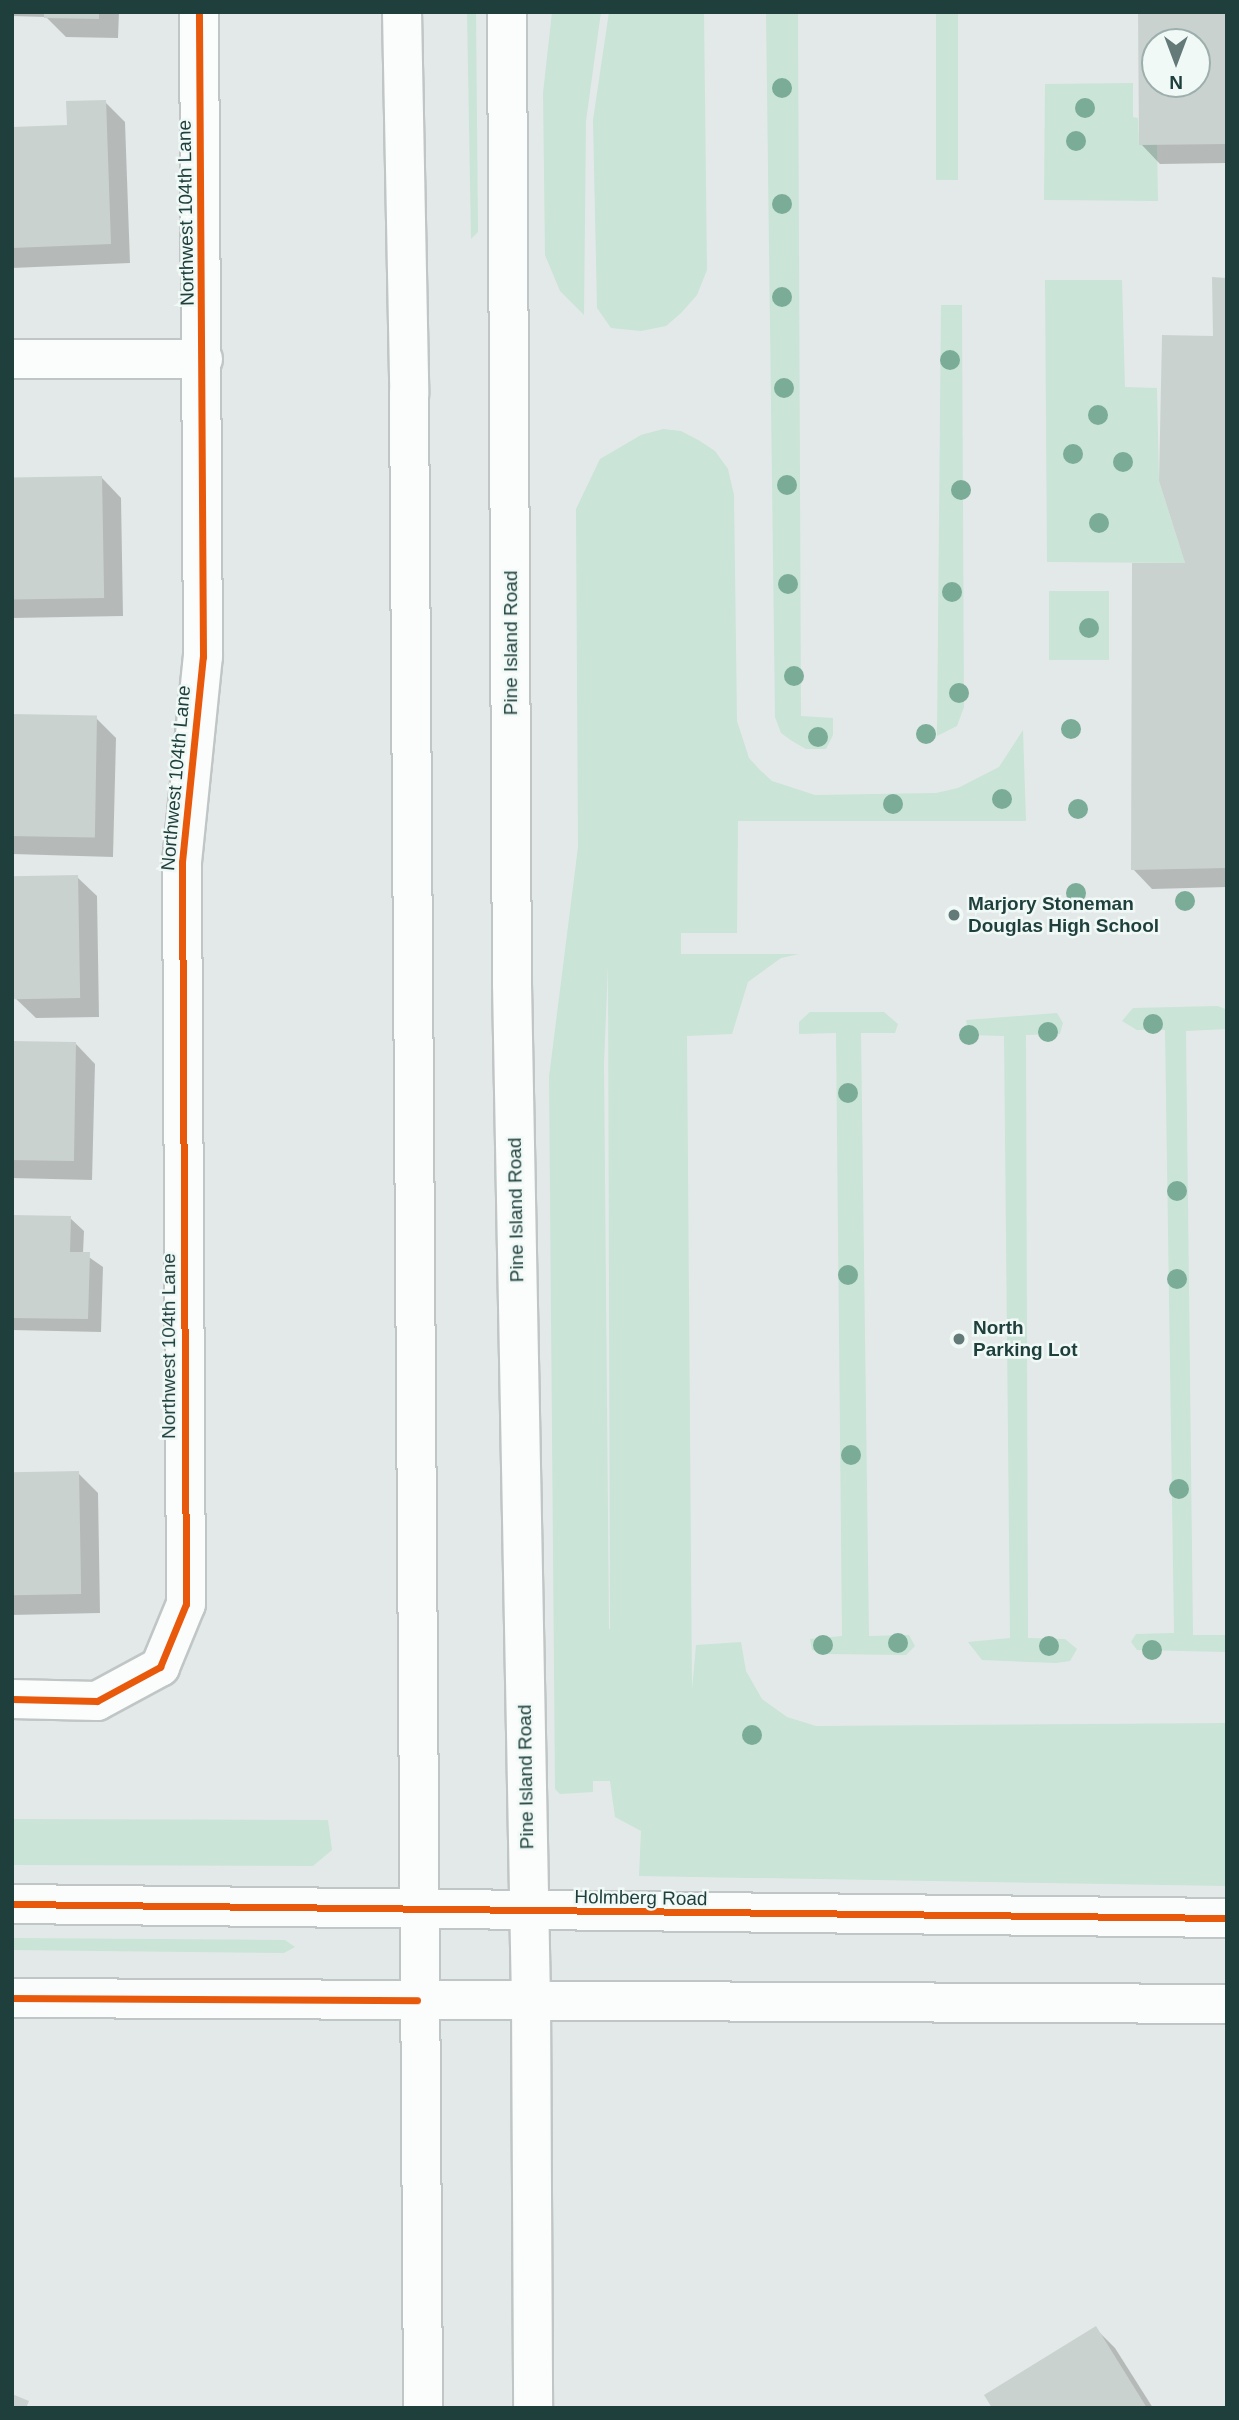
<!DOCTYPE html>
<html>
<head>
<meta charset="utf-8">
<style>
	body { margin:0 }
	#map { position:relative; width:1239px; height:2420px; overflow:hidden; background:#e3e9e8; font-family:Helvetica,sans-serif }
	div>[style] { position:absolute }
	.green>* { inset:0; background:#cae4d7; transform-origin:0 0 }
	.shadow>* { inset:0; background:#0003 }
	.building>* { inset:0; background:#cad2d0; transform-origin:0 0 }
	.roads { filter:drop-shadow(2px 0 #c0c6c5) drop-shadow(-2px 0 #c0c6c5) drop-shadow(0 2px #c0c6c5) drop-shadow(0 -2px #c0c6c5) }
	.street>* { height:38px; margin:-19px; padding:0 19px; transform-origin:19px; border-radius:19px; background:#fbfcfc }
	.secondary>* { height:38px; margin:-19px; padding:0 19px; transform-origin:19px; border-radius:19px; background:#fbfcfc }
	.cycleway>* { height:7px; margin:-3.5px; padding:0 3.5px; transform-origin:3.5px; border-radius:3.5px; background:#e8590c }
	.trees>* { width:20px; height:20px; margin:-10px; border-radius:50%; background:#7aac98 }
	.dots>* { width:19px; height:19px; translate:-50% -50%; box-sizing:border-box; border:4px solid #f0f9f6; border-radius:50% }
	span { translate:-50% -50%; white-space:nowrap; text-align:center; line-height:1.15; -webkit-text-stroke:5px #f0f9f6; paint-order:stroke }
	.street-label { font-size:19px; color:#1e3f3c }
	.poi-label { font-size:19px; color:#1e3f3c; font-weight:700 }
	.left { translate:0 -50%; text-align:left }
	.frame { position:absolute; inset:0; border:14px solid #1e3f3c; pointer-events:none }
	.north { position:absolute; left:1141px; top:28px; width:70px; height:70px; box-sizing:border-box; background:#f0f9f6; border:2px solid #9cafac; border-radius:50%; rotate:180deg; font-size:19px; font-weight:700; line-height:28px; text-align:center; color:#1e3f3c }
	.north::after { content:''; display:block; margin:auto; width:24px; height:32px; background:#637a78; clip-path:polygon(50% 0,100% 100%,50% 72%,0 100%) }
</style>
</head>
<body>
<div id="map">
	<div class="green">
		<div style="clip-path:polygon(467px 12px,476px 12px,478px 232px,471px 239px)"></div>
		<div style="clip-path:polygon(552px 12px,601px 12px,586px 121px,584px 315px,560px 291px,545px 255px,543px 93px)"></div>
		<div style="clip-path:polygon(609px 12px,704px 12px,707px 270px,697px 295px,681px 313px,666px 326px,641px 331px,611px 328px,597px 308px,593px 120px)"></div>
		<div style="clip-path:polygon(766px 12px,798px 12px,801px 716px,833px 718px,833px 735px,826px 749px,806px 749px,792px 741px,781px 733px,775px 717px)"></div>
		<div style="left:936px;top:12px;width:22px;height:168px"></div>
		<div style="clip-path:polygon(1133px 83px,1133px 117px,1138px 118px,1139px 145px,1157px 144px,1158px 201px,1044px 200px,1045px 84px)"></div>
		<div style="clip-path:polygon(1045px 280px,1122px 280px,1125px 387px,1157px 388px,1159px 481px,1185px 563px,1047px 562px)"></div>
		<div style="clip-path:polygon(941px 305px,962px 305px,964px 707px,957px 726px,937px 736px)"></div>
		<div style="clip-path:polygon(evenodd,663px 429px,681px 431px,700px 441px,715px 451px,728px 469px,734px 495px,737px 721px,749px 758px,760px 770px,772px 781px,815px 795px,936px 793px,958px 788px,999px 767px,1023px 730px,1026px 821px,738px 821px,737px 933px,681px 933px,681px 954px,799px 954px,781px 958px,748px 982px,732px 1034px,687px 1036px,692px 1690px,696px 1645px,741px 1642px,746px 1671px,762px 1699px,787px 1717px,816px 1726px,1227px 1723px,1227px 1886px,639px 1876px,641px 1831px,615px 1817px,610px 1781px,593px 1781px,593px 1792px,560px 1794px,555px 1789px,549px 1077px,578px 847px,576px 509px,600px 459px,641px 435px,663px 429px,608px 966px,610px 1629px,609px 1629px,604px 1063px,608px 966px)"></div>
		<div style="left:1049px;top:591px;width:60px;height:69px"></div>
		<div style="clip-path:polygon(1218px 1006px,1227px 1010px,1227px 1029px,1186px 1031px,1193px 1635px,1227px 1635px,1227px 1652px,1137px 1650px,1131px 1642px,1136px 1634px,1174px 1633px,1165px 1030px,1137px 1030px,1122px 1021px,1133px 1008px)"></div>
		<div style="clip-path:polygon(810px 1012px,884px 1012px,898px 1024px,895px 1033px,861px 1033px,869px 1636px,909px 1635px,915px 1646px,906px 1655px,826px 1654px,812px 1650px,810px 1639px,842px 1636px,836px 1033px,799px 1034px,799px 1022px)"></div>
		<div style="clip-path:polygon(1057px 1013px,1063px 1023px,1060px 1034px,1026px 1035px,1028px 1638px,1065px 1639px,1077px 1649px,1070px 1661px,1056px 1663px,982px 1660px,968px 1642px,1010px 1638px,1004px 1036px,969px 1035px,966px 1020px)"></div>
		<div style="clip-path:polygon(12px 1819px,328px 1820px,332px 1850px,313px 1866px,12px 1865px)"></div>
		<div style="clip-path:polygon(12px 1938px,285px 1940px,295px 1947px,284px 1953px,12px 1950px)"></div>
	</div>
	<div class="shadow">
		<div style="clip-path:polygon(12px 12px,119px 12px,118px 38px,66px 37px,46px 17px,12px 16px)"></div>
		<div style="clip-path:polygon(evenodd,1139px 12px,1227px 12px,1227px 163px,1160px 164px,1141px 144px,1139px 12px,1155px 42px,1197px 42px,1197px 84px,1155px 84px,1155px 42px)"></div>
		<div style="clip-path:polygon(105px 102px,125px 122px,130px 263px,12px 268px,12px 128px,69px 127px)"></div>
		<div style="clip-path:polygon(1227px 279px,1227px 887px,1152px 889px,1133px 869px,1187px 564px,1215px 338px)"></div>
		<div style="clip-path:polygon(102px 478px,121px 498px,123px 616px,12px 618px,12px 479px)"></div>
		<div style="clip-path:polygon(12px 716px,96px 718px,116px 738px,113px 857px,12px 854px)"></div>
		<div style="clip-path:polygon(12px 877px,77px 877px,97px 896px,99px 1017px,36px 1018px,12px 995px)"></div>
		<div style="clip-path:polygon(12px 1043px,76px 1044px,95px 1064px,92px 1180px,12px 1178px)"></div>
		<div style="clip-path:polygon(12px 1217px,70px 1218px,84px 1231px,83px 1253px,103px 1267px,101px 1332px,12px 1330px)"></div>
		<div style="clip-path:polygon(78px 1473px,98px 1493px,100px 1613px,12px 1615px,12px 1474px)"></div>
		<div style="clip-path:polygon(1095px 2328px,1115px 2348px,1153px 2408px,994px 2408px)"></div>
	</div>
	<div class="building">
		<div style="clip-path:polygon(44px 12px,99px 12px,99px 19px,44px 18px)"></div>
		<div style="clip-path:polygon(evenodd,1138px 12px,1227px 12px,1227px 144px,1139px 145px,1138px 12px,1155px 42px,1197px 42px,1197px 84px,1155px 84px,1155px 42px)"></div>
		<div style="clip-path:polygon(106px 100px,111px 244px,12px 248px,12px 127px,67px 125px,66px 101px)"></div>
		<div style="clip-path:polygon(1212px 277px,1227px 278px,1227px 868px,1131px 870px,1132px 563px,1185px 563px,1159px 481px,1162px 335px,1213px 336px)"></div>
		<div style="left:102px;top:476px;width:122px;height:90px;rotate:89deg"></div>
		<div style="left:12px;top:714px;width:85px;height:122px;rotate:1deg"></div>
		<div style="left:78px;top:875px;width:123px;height:66px;rotate:89deg"></div>
		<div style="left:12px;top:1041px;width:64px;height:119px;rotate:1deg"></div>
		<div style="clip-path:polygon(12px 1215px,71px 1216px,70px 1252px,90px 1252px,88px 1319px,12px 1318px)"></div>
		<div style="left:79px;top:1471px;width:123px;height:67px;rotate:89deg"></div>
		<div style="clip-path:polygon(1096px 2326px,1147px 2408px,992px 2408px,984px 2395px)"></div>
		<div style="clip-path:polygon(12px 2394px,29px 2401px,26px 2408px,12px 2408px)"></div>
	</div>
	<div class="roads">
		<div class="street">
			<div style="left:12px;top:359px;width:191px"></div>
			<div style="left:12px;top:1699px;width:85px;rotate:1.3deg"></div>
			<div style="left:97px;top:1701px;width:72px;rotate:-28.4deg"></div>
			<div style="left:160px;top:1667px;width:68px;rotate:-67.6deg"></div>
			<div style="left:186px;top:1604px;width:742px;rotate:-90.31deg"></div>
			<div style="left:182px;top:862px;width:206px;rotate:-84.2deg"></div>
			<div style="left:203px;top:657px;width:645px;rotate:-90.36deg"></div>
		</div>
		<div class="secondary">
			<div style="left:402px;top:12px;width:380px;rotate:88.9deg"></div>
			<div style="left:409px;top:392px;width:2016px;rotate:89.6deg"></div>
			<div style="left:507px;top:12px;width:972px;rotate:89.71deg"></div>
			<div style="left:512px;top:984px;width:1016px;rotate:88.93deg"></div>
			<div style="left:531px;top:2000px;width:408px;rotate:89.7deg"></div>
			<div style="left:12px;top:1904px;width:1215px;rotate:0.66deg"></div>
			<div style="left:12px;top:1998px;width:1215px;rotate:0.28deg"></div>
		</div>
	</div>
	<div class="cycleway">
		<div style="left:12px;top:1699px;width:85px;rotate:1.3deg"></div>
		<div style="left:97px;top:1701px;width:72px;rotate:-28.4deg"></div>
		<div style="left:160px;top:1667px;width:68px;rotate:-67.6deg"></div>
		<div style="left:186px;top:1604px;width:742px;rotate:-90.31deg"></div>
		<div style="left:182px;top:862px;width:206px;rotate:-84.2deg"></div>
		<div style="left:203px;top:657px;width:645px;rotate:-90.36deg"></div>
		<div style="left:12px;top:1904px;width:1215px;rotate:0.66deg"></div>
		<div style="left:12px;top:1998px;width:405px;rotate:0.3deg"></div>
	</div>
	<div class="trees">
		<div style="left:782px;top:88px"></div>
		<div style="left:1085px;top:108px"></div>
		<div style="left:1076px;top:141px"></div>
		<div style="left:782px;top:204px"></div>
		<div style="left:782px;top:297px"></div>
		<div style="left:950px;top:360px"></div>
		<div style="left:784px;top:388px"></div>
		<div style="left:1098px;top:415px"></div>
		<div style="left:1073px;top:454px"></div>
		<div style="left:1123px;top:462px"></div>
		<div style="left:787px;top:485px"></div>
		<div style="left:961px;top:490px"></div>
		<div style="left:1099px;top:523px"></div>
		<div style="left:788px;top:584px"></div>
		<div style="left:952px;top:592px"></div>
		<div style="left:1089px;top:628px"></div>
		<div style="left:794px;top:676px"></div>
		<div style="left:959px;top:693px"></div>
		<div style="left:1071px;top:729px"></div>
		<div style="left:926px;top:734px"></div>
		<div style="left:818px;top:737px"></div>
		<div style="left:1002px;top:799px"></div>
		<div style="left:893px;top:804px"></div>
		<div style="left:1078px;top:809px"></div>
		<div style="left:1076px;top:893px"></div>
		<div style="left:1185px;top:901px"></div>
		<div style="left:1153px;top:1024px"></div>
		<div style="left:1048px;top:1032px"></div>
		<div style="left:969px;top:1035px"></div>
		<div style="left:848px;top:1093px"></div>
		<div style="left:1177px;top:1191px"></div>
		<div style="left:848px;top:1275px"></div>
		<div style="left:1177px;top:1279px"></div>
		<div style="left:851px;top:1455px"></div>
		<div style="left:1179px;top:1489px"></div>
		<div style="left:898px;top:1643px"></div>
		<div style="left:823px;top:1645px"></div>
		<div style="left:1049px;top:1646px"></div>
		<div style="left:1152px;top:1650px"></div>
		<div style="left:752px;top:1735px"></div>
	</div>
	<div class="dots">
		<div style="left:954px;top:915px;background:#637a78"></div>
		<div style="left:959px;top:1339px;background:#637a78"></div>
	</div>
	<div class="street-label">
		<span style="left:186px;top:213px;rotate:-91deg">Northwest 104th Lane</span>
		<span style="left:511px;top:643px;rotate:-90deg">Pine Island Road</span>
		<span style="left:176px;top:778px;rotate:-85deg">Northwest 104th Lane</span>
		<span style="left:516px;top:1210px;rotate:-91deg">Pine Island Road</span>
		<span style="left:169px;top:1346px;rotate:-90deg">Northwest 104th Lane</span>
		<span style="left:526px;top:1777px;rotate:-91deg">Pine Island Road</span>
		<span style="left:641px;top:1898px;rotate:1deg">Holmberg Road</span>
	</div>
	<div class="poi-label">
		<span class="left" style="left:968px;top:915px">Marjory Stoneman<br>Douglas High School</span>
		<span class="left" style="left:973px;top:1339px">North<br>Parking Lot</span>
	</div>
	<div class="frame"></div>
	<div class="north">N</div>
</div>
</body>
</html>
